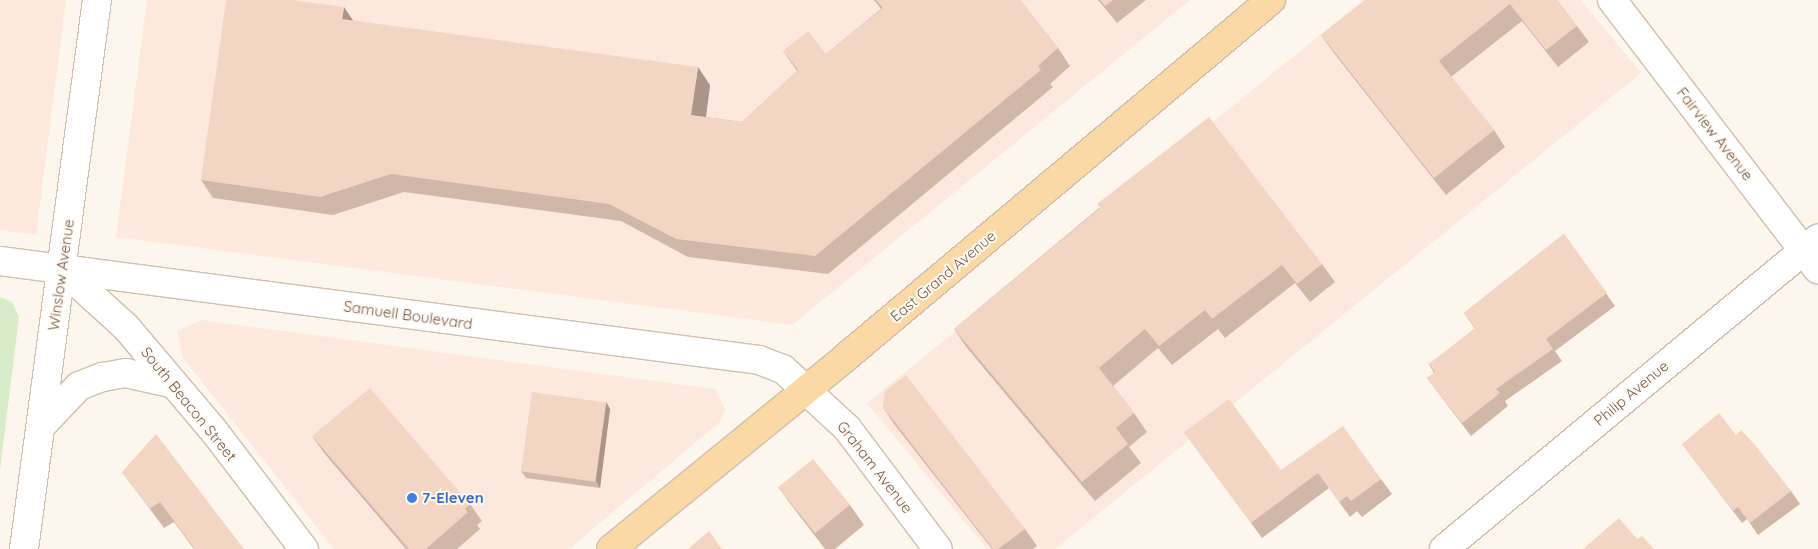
<!DOCTYPE html>
<html>
<head>
<meta charset="utf-8">
<style>
	body { margin:0 }
	#map { position:relative; width:1818px; height:549px; overflow:hidden; background:#fdf6ec; font-family:Quicksand,sans-serif }
	div>[style] { position:absolute }
	.commercial>* { inset:0; background:#fde8e0 }
	.green>* { inset:0; background:#d8ecc9 }
	.roads { filter:drop-shadow(1px 0 #d1beb0) drop-shadow(-1px 0 #d1beb0) drop-shadow(0 1px #d1beb0) drop-shadow(0 -1px #d1beb0) }
	.street>* { height:28px; margin:-14px; padding:0 14px; transform-origin:14px; border-radius:14px; background:#fff }
	.secondary>* { height:28px; margin:-14px; padding:0 14px; transform-origin:14px; border-radius:14px; background:#fff }
	.primary>* { height:28px; margin:-14px; padding:0 14px; transform-origin:14px; border-radius:14px; background:#fbd9a5 }
	.wall>* { inset:0; background:#d1b7a8 }
	.shaded-wall>* { inset:0; background:#aa9588 }
	.building>* { inset:0; background:#f3d5c3; transform-origin:0 0 }
	.dots>* { width:14px; height:14px; translate:-50% -50%; box-sizing:border-box; border:2px solid #fffaf3; border-radius:50% }
	span { translate:-50% -50%; white-space:nowrap; text-align:center; line-height:1.15; -webkit-text-stroke:4px #fffaf3; paint-order:stroke }
	.street-label { font-size:15px; color:#7a5c4d }
	.shop-label { font-size:15px; color:#366cbe; font-weight:700 }
	.left { translate:0 -50%; text-align:left }
</style>
</head>
<body>
<div id="map">
	<div class="commercial">
		<div style="clip-path:polygon(0 0,66px 0,36px 235px,0 230px)"></div>
		<div style="clip-path:polygon(147px 0,1190px 0,792px 325px,116px 237px)"></div>
		<div style="clip-path:polygon(1363px 0,1581px 0,1641px 73px,1055px 549px,987px 549px,867px 403px)"></div>
		<div style="clip-path:polygon(201px 320px,715px 389px,725px 409px,720px 422px,569px 549px,334px 549px,183px 358px,177px 331px)"></div>
	</div>
	<div class="green">
		<div style="clip-path:polygon(0 297px,12px 302px,19px 317px,0 470px)"></div>
	</div>
	<div class="roads">
		<div class="street">
			<div style="left:1612px;top:0;width:339px;rotate:52.6deg"></div>
			<div style="left:1444px;top:549px;width:486px;rotate:-39.7deg"></div>
		</div>
		<div class="secondary">
			<div style="left:0;top:261px;width:765px;rotate:7.43deg"></div>
			<div style="left:759px;top:360px;width:26px;rotate:21deg"></div>
			<div style="left:783px;top:369px;width:87px;rotate:42.7deg"></div>
			<div style="left:847px;top:428px;width:151px;rotate:53.1deg"></div>
			<div style="left:62px;top:269px;width:86px;rotate:42.2deg"></div>
			<div style="left:126px;top:327px;width:136px;rotate:49.8deg"></div>
			<div style="left:214px;top:431px;width:148px;rotate:52.7deg"></div>
			<div style="left:41px;top:426px;width:55px;rotate:-46.5deg"></div>
			<div style="left:79px;top:386px;width:26px;rotate:-21deg"></div>
			<div style="left:103px;top:377px;width:23px;rotate:-10deg"></div>
			<div style="left:126px;top:373px;width:49px;rotate:12.9deg"></div>
			<div style="left:24px;top:549px;width:554px;rotate:-82.43deg"></div>
		</div>
		<div class="primary">
			<div style="left:611px;top:549px;width:303px;rotate:-39.2deg"></div>
			<div style="left:846px;top:357px;width:555px;rotate:-40.03deg"></div>
		</div>
	</div>
	<div class="wall">
		<div style="clip-path:polygon(874px 0,1020px 0,1058px 48px,1070px 66px,1050px 84px,1053px 87px,828px 274px,688px 257px,621px 221px,404px 192px,333px 215px,213px 198px,201px 180px,353px 21px,710px 85px,706px 117px,742px 122px,797px 71px,783px 51px,826px 54px,881px 9px)"></div>
		<div style="clip-path:polygon(1098px 0,1146px 0,1117px 23px)"></div>
		<div style="clip-path:polygon(1366px 0,1557px 0,1577px 26px,1589px 42px,1558px 67px,1522px 21px,1451px 77px,1494px 130px,1505px 147px,1446px 195px,1333px 52px,1321px 35px)"></div>
		<div style="clip-path:polygon(1099px 208px,1322px 264px,1335px 282px,1310px 302px,1295px 283px,1225px 338px,1218px 329px,1172px 365px,1158px 348px,1113px 386px,1134px 413px,1147px 432px,1129px 447px,1141px 463px,1095px 501px,967px 348px,954px 329px)"></div>
		<div style="clip-path:polygon(1564px 234px,1615px 306px,1555px 351px,1562px 361px,1505px 401px,1508px 406px,1471px 436px,1427px 378px,1434px 373px,1429px 364px,1475px 329px,1464px 313px)"></div>
		<div style="clip-path:polygon(606px 402px,610px 409px,600px 488px,526px 478px,521px 471px)"></div>
		<div style="clip-path:polygon(883px 407px,1025px 529px,1037px 546px,1033px 549px,992px 549px,894px 424px)"></div>
		<div style="clip-path:polygon(1184px 432px,1281px 470px,1381px 479px,1392px 494px,1362px 517px,1357px 511px,1350px 517px,1329px 488px,1262px 538px)"></div>
		<div style="clip-path:polygon(1736px 435px,1791px 491px,1800px 504px,1758px 535px,1747px 519px,1742px 523px,1682px 444px)"></div>
		<div style="clip-path:polygon(312px 436px,470px 504px,482px 521px,477px 525px,480px 529px,457px 549px,406px 549px,324px 453px)"></div>
		<div style="clip-path:polygon(122px 472px,244px 549px,194px 549px,174px 522px,164px 528px)"></div>
		<div style="clip-path:polygon(778px 487px,850px 505px,864px 525px,835px 549px,825px 549px,792px 506px)"></div>
	</div>
	<div class="shaded-wall">
		<div style="clip-path:polygon(344px 7px,356px 25px,342px 19px)"></div>
		<div style="clip-path:polygon(698px 67px,710px 85px,704px 132px,691px 115px)"></div>
		<div style="clip-path:polygon(606px 402px,610px 409px,600px 488px,596px 481px)"></div>
	</div>
	<div class="building">
		<div style="clip-path:polygon(226px 0,292px 0,344px 7px,342px 19px,698px 67px,691px 115px,742px 122px,798px 70px,783px 51px,808px 31px,826px 54px,883px 8px,876px 0,1020px 0,1058px 48px,1038px 66px,1041px 70px,815px 256px,676px 239px,609px 204px,391px 174px,320px 197px,201px 180px)"></div>
		<div style="clip-path:polygon(1100px 0,1113px 0,1105px 6px)"></div>
		<div style="clip-path:polygon(1366px 0,1557px 0,1577px 26px,1546px 50px,1510px 4px,1439px 61px,1494px 130px,1434px 178px,1321px 35px)"></div>
		<div style="clip-path:polygon(1209px 117px,1322px 264px,1297px 284px,1282px 265px,1212px 319px,1205px 310px,1159px 346px,1145px 329px,1099px 368px,1134px 413px,1116px 428px,1128px 444px,1082px 482px,954px 329px,1100px 208px,1097px 204px)"></div>
		<div style="clip-path:polygon(1564px 234px,1607px 293px,1546px 339px,1553px 349px,1496px 389px,1500px 393px,1462px 423px,1427px 378px,1435px 372px,1429px 364px,1475px 328px,1464px 313px)"></div>
		<div style="clip-path:polygon(906px 375px,1025px 529px,998px 549px,993px 549px,883px 407px,885px 391px)"></div>
		<div style="clip-path:polygon(370px 388px,470px 504px,465px 509px,468px 512px,426px 549px,409px 549px,312px 436px)"></div>
		<div style="left:532px;top:392px;width:75px;height:80px;rotate:8deg"></div>
		<div style="clip-path:polygon(1229px 399px,1281px 470px,1343px 426px,1381px 479px,1351px 501px,1347px 496px,1339px 502px,1318px 473px,1251px 523px,1184px 432px)"></div>
		<div style="clip-path:polygon(1719px 413px,1736px 435px,1741px 430px,1756px 446px,1791px 491px,1750px 523px,1738px 507px,1733px 511px,1682px 444px)"></div>
		<div style="clip-path:polygon(156px 434px,244px 549px,195px 549px,160px 502px,150px 509px,122px 472px)"></div>
		<div style="left:813px;top:459px;width:59px;height:45px;rotate:51deg"></div>
		<div style="clip-path:polygon(1619px 518px,1637px 539px,1642px 536px,1654px 549px,1583px 549px)"></div>
		<div style="clip-path:polygon(709px 531px,722px 549px,688px 549px)"></div>
	</div>
	<div class="dots">
		<div style="left:412px;top:498px;background:#3f7fe0"></div>
	</div>
	<div class="street-label">
		<span style="left:1715px;top:134px;rotate:52deg">Fairview Avenue</span>
		<span style="left:61px;top:275px;rotate:-82deg">Winslow Avenue</span>
		<span style="left:943px;top:276px;rotate:-40deg">East Grand Avenue</span>
		<span style="left:408px;top:315px;rotate:8deg">Samuell Boulevard</span>
		<span style="left:1631px;top:393px;rotate:-40deg">Philip Avenue</span>
		<span style="left:189px;top:404px;rotate:51deg">South Beacon Street</span>
		<span style="left:875px;top:467px;rotate:52deg">Graham Avenue</span>
	</div>
	<div class="shop-label">
		<span class="left" style="left:422px;top:498px">7-Eleven</span>
	</div>
</div>
</body>
</html>
